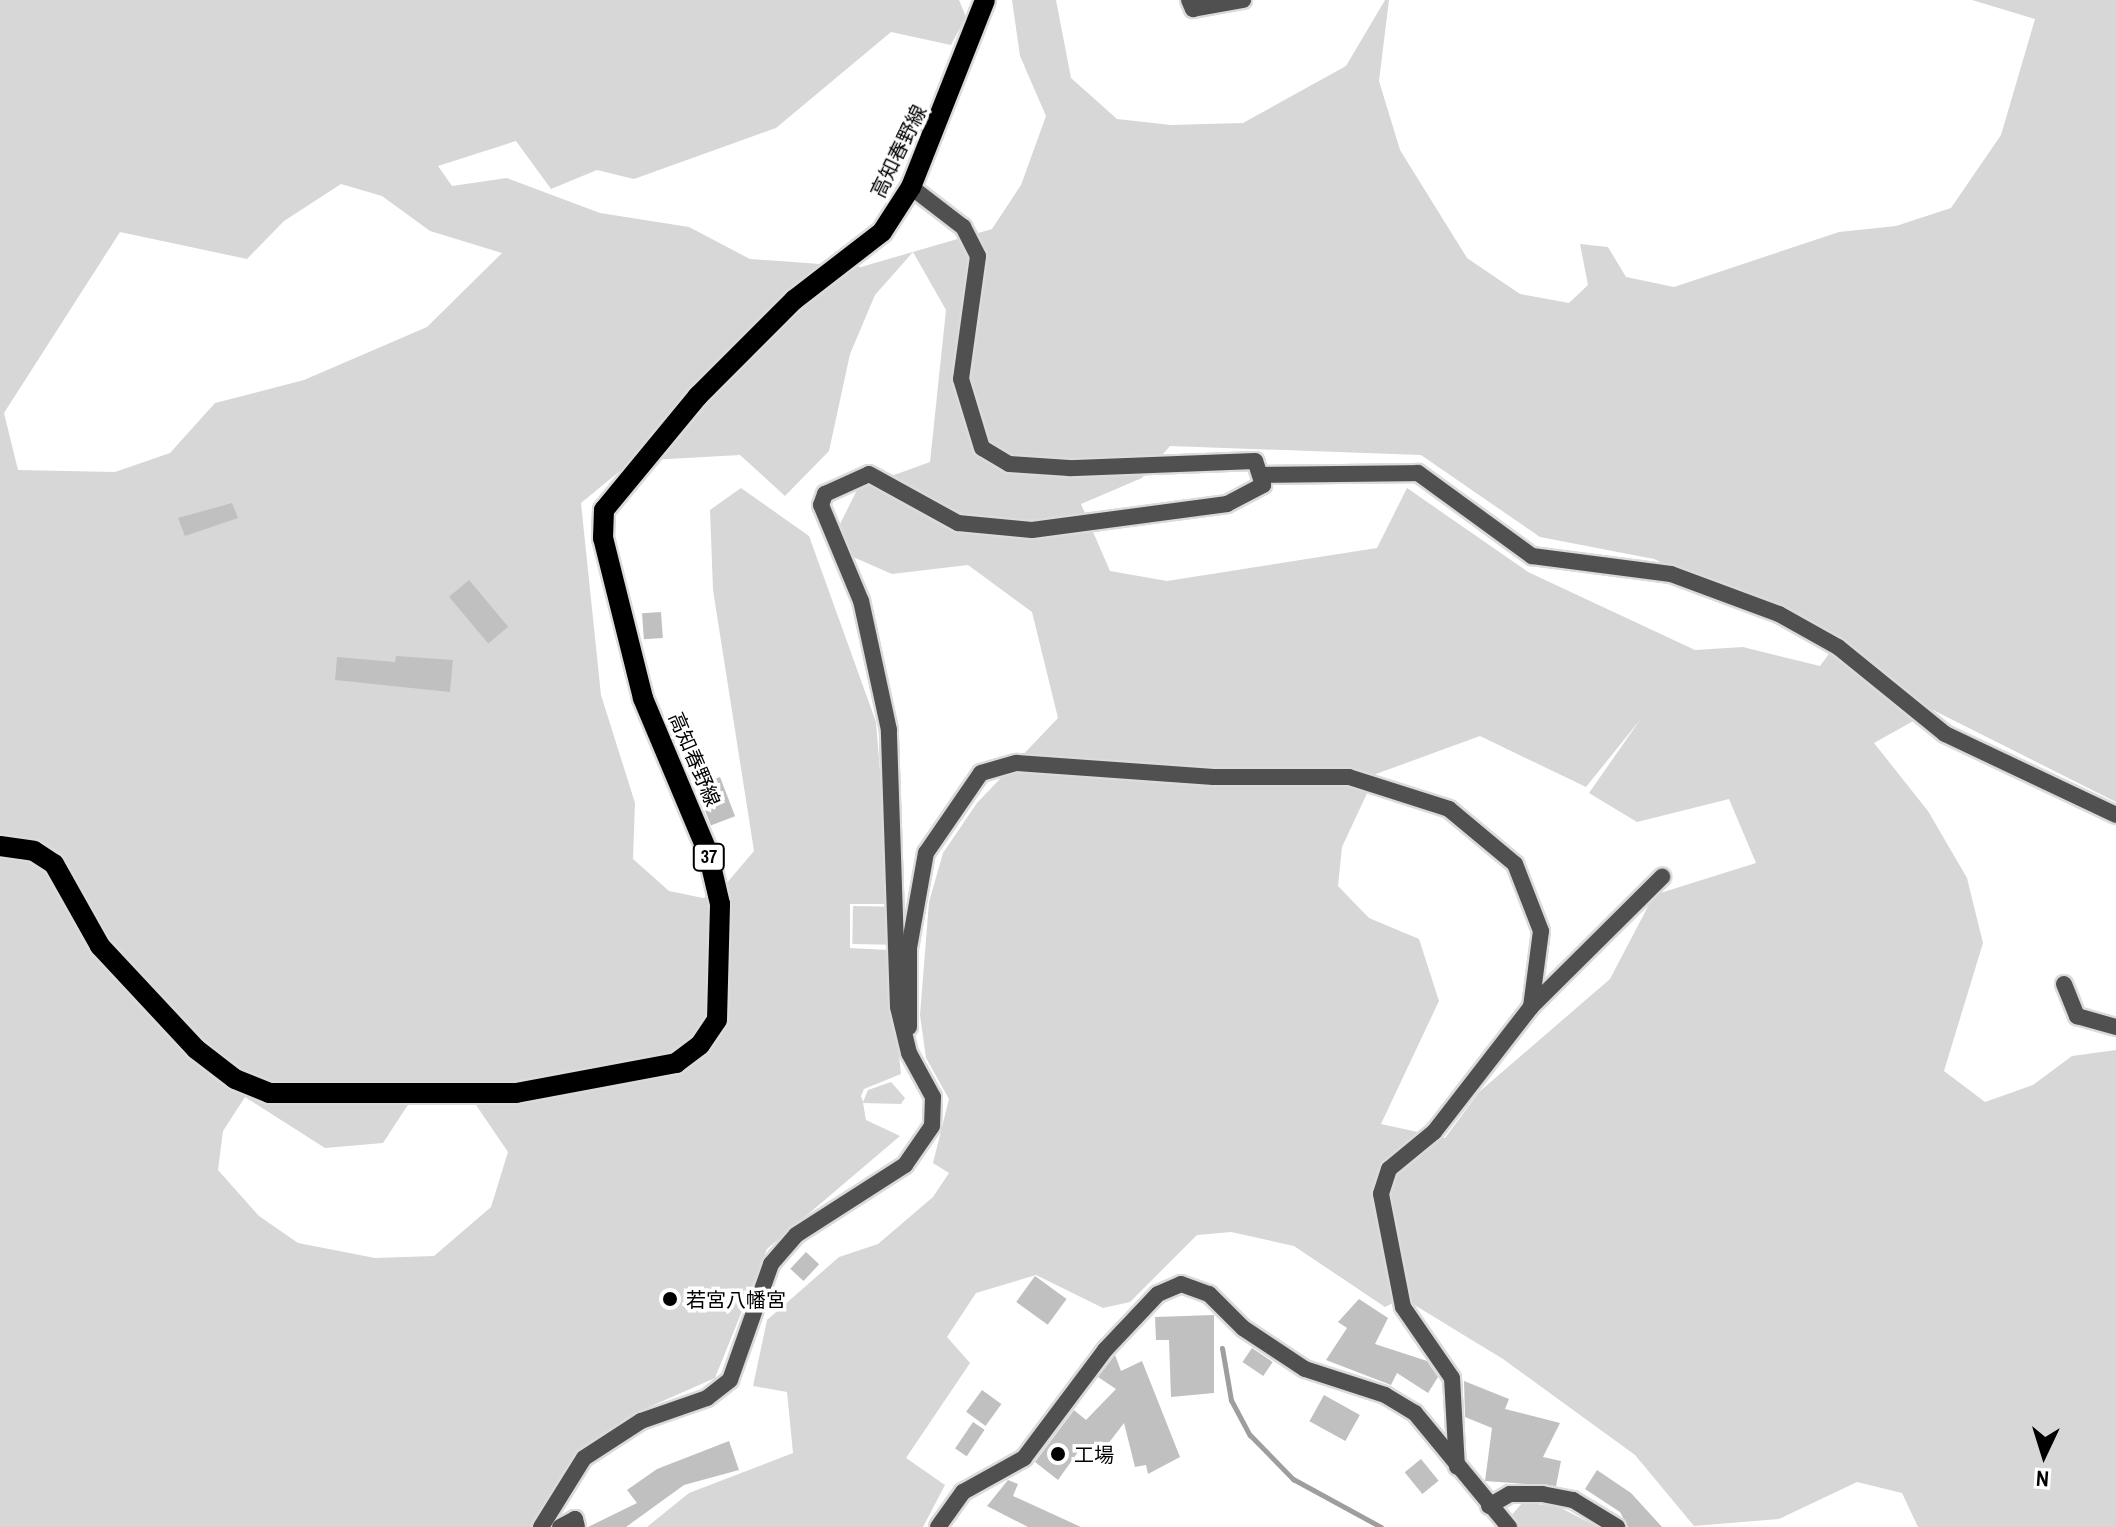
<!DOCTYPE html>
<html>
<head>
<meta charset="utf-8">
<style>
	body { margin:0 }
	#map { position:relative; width:2116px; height:1527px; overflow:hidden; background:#fff; font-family:"Archivo Narrow","Noto Sans JP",sans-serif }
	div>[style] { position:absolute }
	.green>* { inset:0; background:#d7d7d7; transform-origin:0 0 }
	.stream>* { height:5px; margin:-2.5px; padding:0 2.5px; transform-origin:2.5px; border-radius:2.5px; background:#9e9e9e }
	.building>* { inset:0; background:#c0c0c0; transform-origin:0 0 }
	.roads { filter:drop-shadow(2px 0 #dbdbdb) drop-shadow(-2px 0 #dbdbdb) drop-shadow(0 2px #dbdbdb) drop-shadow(0 -2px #dbdbdb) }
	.minor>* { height:16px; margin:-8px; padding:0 8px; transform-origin:8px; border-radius:8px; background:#505050 }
	.primary>* { height:20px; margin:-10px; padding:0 10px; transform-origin:10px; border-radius:10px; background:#000 }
	.dots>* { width:22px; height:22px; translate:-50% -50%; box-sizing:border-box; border:4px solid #fff; border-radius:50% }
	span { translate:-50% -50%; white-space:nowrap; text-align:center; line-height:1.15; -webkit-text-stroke:7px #fff; paint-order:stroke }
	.shield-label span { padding:2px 6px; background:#fff; border:2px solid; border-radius:6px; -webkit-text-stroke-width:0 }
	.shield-label { font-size:18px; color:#000; font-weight:700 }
	.street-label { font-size:20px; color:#000 }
	.poi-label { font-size:20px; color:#000 }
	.left { translate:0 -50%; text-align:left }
	.north { position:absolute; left:2004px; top:1415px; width:80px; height:80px; -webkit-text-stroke:6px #fff; paint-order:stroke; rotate:184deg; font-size:22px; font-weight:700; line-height:32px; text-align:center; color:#000 }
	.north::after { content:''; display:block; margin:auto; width:28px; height:36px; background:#000; clip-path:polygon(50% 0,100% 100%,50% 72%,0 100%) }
</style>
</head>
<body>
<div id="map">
	<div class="green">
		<div style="clip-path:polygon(evenodd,0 0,959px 0,966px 17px,951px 45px,891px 32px,776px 128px,634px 179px,597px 170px,551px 189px,516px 141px,438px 166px,452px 186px,507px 178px,600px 213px,689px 227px,750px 259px,861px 267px,992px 229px,1021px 185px,1046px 116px,1020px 56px,1012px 0,1056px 0,1071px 78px,1117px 119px,1171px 125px,1243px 123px,1346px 66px,1385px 0,1389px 0,1379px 81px,1400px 150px,1467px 258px,1520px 294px,1569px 303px,1588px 285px,1580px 244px,1608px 247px,1626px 277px,1674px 287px,1839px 232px,1896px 226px,1951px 208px,2001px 135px,2035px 19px,1972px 0,2116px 0,2116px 802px,1933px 710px,1874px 743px,1928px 811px,1967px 878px,1983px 943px,1944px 1071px,1985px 1102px,2033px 1085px,2072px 1056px,2116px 1050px,2116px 1527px,1918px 1527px,1902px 1493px,1857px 1482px,1779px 1519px,1694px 1526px,1635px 1455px,1503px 1359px,1403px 1298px,1385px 1307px,1294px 1246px,1231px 1232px,1197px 1235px,1130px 1302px,1103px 1308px,1036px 1275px,976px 1293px,947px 1337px,970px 1363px,906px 1458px,945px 1485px,923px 1527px,647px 1527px,689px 1493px,793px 1453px,787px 1392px,753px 1386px,767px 1320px,839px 1257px,878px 1244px,933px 1197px,949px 1173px,933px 1163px,949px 1099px,926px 1058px,920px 1015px,929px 902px,943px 853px,977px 803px,1058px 718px,1032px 612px,968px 565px,892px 574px,853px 557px,838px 528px,858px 488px,930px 462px,946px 310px,913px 252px,875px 295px,850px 354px,829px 451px,785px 496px,740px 455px,632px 461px,581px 503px,601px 695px,635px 803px,633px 859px,669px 891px,703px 898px,720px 891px,754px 851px,713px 590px,710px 510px,741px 488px,809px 536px,876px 722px,891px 904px,850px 904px,850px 948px,888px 950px,901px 1074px,864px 1089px,861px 1096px,863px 1102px,868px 1090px,891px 1082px,905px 1098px,901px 1104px,863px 1103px,866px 1120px,900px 1136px,767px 1249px,715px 1378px,631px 1415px,578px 1452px,534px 1527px,0 1527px,0 0,341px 184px,382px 196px,430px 231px,502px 253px,427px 327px,304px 380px,215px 403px,170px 453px,115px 472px,18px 470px,4px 413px,120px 232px,247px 259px,284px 221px,341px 184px,0 0,1170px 446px,1421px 455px,1540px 537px,1654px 559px,1836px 644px,1820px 666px,1743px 647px,1695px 650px,1528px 572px,1407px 488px,1377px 548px,1167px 581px,1110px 571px,1081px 504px,1142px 478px,1170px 446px,0 0,1640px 720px,1589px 793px,1637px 822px,1729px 799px,1756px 863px,1654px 895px,1610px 979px,1479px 1092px,1445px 1138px,1381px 1124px,1439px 1001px,1419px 939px,1369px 918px,1338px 886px,1342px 847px,1376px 774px,1480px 736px,1586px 787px,1640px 720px,0 0,419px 1088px,476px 1105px,508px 1152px,491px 1207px,434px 1256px,375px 1258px,298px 1243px,259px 1216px,218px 1170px,223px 1131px,245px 1097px,325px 1148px,383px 1143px,419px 1088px)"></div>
		<div style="left:853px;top:906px;width:39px;height:38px;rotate:1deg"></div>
		<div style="clip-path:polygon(1523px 1502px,1559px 1507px,1598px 1527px,1518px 1527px,1510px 1517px)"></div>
	</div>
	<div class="stream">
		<div style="left:1222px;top:1348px;width:53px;rotate:80.2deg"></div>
		<div style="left:1231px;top:1400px;width:40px;rotate:62deg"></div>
		<div style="left:1250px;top:1435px;width:62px;rotate:45.7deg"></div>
		<div style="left:1293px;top:1479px;width:100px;rotate:28.6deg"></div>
	</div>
	<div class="building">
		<div style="clip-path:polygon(232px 503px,238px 518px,185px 536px,178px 518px)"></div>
		<div style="left:469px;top:580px;width:61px;height:26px;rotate:50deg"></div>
		<div style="left:661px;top:612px;width:26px;height:19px;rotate:86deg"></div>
		<div style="clip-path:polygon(396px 656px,453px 660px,450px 692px,335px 680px,337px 657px,395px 662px)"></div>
		<div style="left:720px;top:777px;width:42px;height:26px;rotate:69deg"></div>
		<div style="left:806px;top:1252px;width:18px;height:23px;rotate:43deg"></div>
		<div style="left:1035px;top:1276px;width:39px;height:32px;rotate:36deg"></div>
		<div style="clip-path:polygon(1359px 1299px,1388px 1318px,1375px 1344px,1427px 1361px,1438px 1377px,1428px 1393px,1397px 1373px,1391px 1385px,1326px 1360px,1347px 1328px,1338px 1322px)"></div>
		<div style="clip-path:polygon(1214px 1315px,1214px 1393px,1171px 1397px,1169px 1340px,1156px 1340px,1155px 1317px)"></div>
		<div style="left:1252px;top:1348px;width:25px;height:17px;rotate:34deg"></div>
		<div style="clip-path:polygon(1115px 1355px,1121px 1371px,1142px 1361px,1180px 1457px,1148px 1474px,1146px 1465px,1135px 1467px,1124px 1423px,1098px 1457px,1083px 1445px,1058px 1480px,1035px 1462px,1074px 1410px,1086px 1420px,1116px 1389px,1098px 1377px)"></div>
		<div style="clip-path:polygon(1464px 1381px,1509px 1399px,1505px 1409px,1560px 1423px,1543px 1457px,1561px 1461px,1556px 1486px,1485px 1481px,1492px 1428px,1465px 1417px)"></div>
		<div style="left:982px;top:1390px;width:24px;height:27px;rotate:36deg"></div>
		<div style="left:1324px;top:1395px;width:41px;height:30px;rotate:29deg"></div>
		<div style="left:973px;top:1422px;width:14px;height:32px;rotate:34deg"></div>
		<div style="clip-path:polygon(729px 1441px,739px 1470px,684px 1485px,626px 1527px,588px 1527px,637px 1503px,627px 1490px,657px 1469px)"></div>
		<div style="left:1421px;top:1459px;width:28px;height:21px;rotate:51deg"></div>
		<div style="clip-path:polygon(1597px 1470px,1631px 1493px,1662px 1527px,1628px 1527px,1620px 1512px,1585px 1489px)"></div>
		<div style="clip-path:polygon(1008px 1480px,1018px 1484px,1013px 1496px,1081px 1527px,1028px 1527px,987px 1506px)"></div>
	</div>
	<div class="roads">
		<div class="minor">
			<div style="left:1189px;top:0;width:10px;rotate:66deg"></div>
			<div style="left:1193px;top:9px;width:51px;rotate:-10.2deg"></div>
			<div style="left:1263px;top:475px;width:155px;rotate:-0.7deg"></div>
			<div style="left:1418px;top:473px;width:141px;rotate:36.1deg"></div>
			<div style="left:1532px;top:556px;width:140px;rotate:7.4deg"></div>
			<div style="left:1671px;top:574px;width:115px;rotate:20.3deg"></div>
			<div style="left:1779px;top:614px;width:68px;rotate:29.2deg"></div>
			<div style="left:1838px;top:647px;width:138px;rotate:39.1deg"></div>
			<div style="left:1945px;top:734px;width:189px;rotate:25.3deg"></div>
			<div style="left:2064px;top:984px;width:35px;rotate:68deg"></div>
			<div style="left:2077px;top:1016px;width:41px;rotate:15.8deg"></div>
			<div style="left:1531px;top:1007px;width:185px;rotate:-44.8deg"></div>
			<div style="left:909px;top:1027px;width:79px;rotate:-90deg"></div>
			<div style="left:909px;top:948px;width:97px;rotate:-79.9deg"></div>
			<div style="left:926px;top:853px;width:97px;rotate:-55.5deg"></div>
			<div style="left:981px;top:773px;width:37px;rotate:-16deg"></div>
			<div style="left:1017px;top:763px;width:197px;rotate:4.1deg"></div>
			<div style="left:1214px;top:777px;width:135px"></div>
			<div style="left:1349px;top:777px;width:105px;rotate:17.7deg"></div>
			<div style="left:1449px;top:809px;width:86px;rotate:39.8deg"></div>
			<div style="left:1515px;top:864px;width:72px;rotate:68.8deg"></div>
			<div style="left:1541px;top:931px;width:77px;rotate:97.5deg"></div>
			<div style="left:1531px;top:1007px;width:158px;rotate:127.8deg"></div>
			<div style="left:1434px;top:1132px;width:58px;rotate:140.6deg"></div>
			<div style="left:1389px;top:1169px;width:26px;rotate:108deg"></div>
			<div style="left:1381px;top:1194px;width:115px;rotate:79deg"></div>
			<div style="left:1403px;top:1307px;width:86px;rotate:55.4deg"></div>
			<div style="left:1452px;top:1378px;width:89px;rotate:86.8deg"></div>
			<div style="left:1489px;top:1506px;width:24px;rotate:-30deg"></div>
			<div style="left:1510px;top:1494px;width:32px"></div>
			<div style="left:1542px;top:1494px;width:32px;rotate:11deg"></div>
			<div style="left:1573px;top:1500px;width:52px;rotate:31.5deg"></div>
			<div style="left:541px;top:1527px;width:81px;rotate:-58.1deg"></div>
			<div style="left:584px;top:1458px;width:68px;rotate:-33deg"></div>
			<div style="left:641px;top:1421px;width:70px;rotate:-19.2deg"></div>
			<div style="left:707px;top:1398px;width:29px;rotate:-38deg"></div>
			<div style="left:730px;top:1380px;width:123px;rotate:-70.5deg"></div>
			<div style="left:771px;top:1264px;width:38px;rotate:-49deg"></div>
			<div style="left:796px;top:1235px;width:130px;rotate:-32.7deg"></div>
			<div style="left:905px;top:1165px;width:47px;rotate:-55.3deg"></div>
			<div style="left:932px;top:1126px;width:29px;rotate:-88deg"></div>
			<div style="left:933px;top:1097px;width:50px;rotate:-118.6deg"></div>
			<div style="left:909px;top:1053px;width:47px;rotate:-103.4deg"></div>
			<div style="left:898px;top:1007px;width:277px;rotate:-91.9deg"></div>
			<div style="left:889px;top:730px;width:132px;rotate:-102.2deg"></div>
			<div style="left:861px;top:601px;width:104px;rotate:-112.6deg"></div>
			<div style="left:821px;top:505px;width:12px;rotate:-70deg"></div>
			<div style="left:825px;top:494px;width:48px;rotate:-24.4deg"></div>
			<div style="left:869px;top:474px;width:102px;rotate:28.8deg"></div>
			<div style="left:958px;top:523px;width:74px;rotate:5.4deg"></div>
			<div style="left:1032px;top:530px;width:197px;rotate:-7.6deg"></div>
			<div style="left:1227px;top:504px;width:41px;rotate:-27.8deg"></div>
			<div style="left:1263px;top:485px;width:25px;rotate:-108deg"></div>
			<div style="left:1255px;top:461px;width:186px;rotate:177.8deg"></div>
			<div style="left:1069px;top:468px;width:60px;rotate:-176.2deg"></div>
			<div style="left:1009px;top:464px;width:31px;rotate:-149deg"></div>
			<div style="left:982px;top:448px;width:72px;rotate:-106.9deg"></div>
			<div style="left:961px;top:379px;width:124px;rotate:-82.1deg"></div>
			<div style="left:978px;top:256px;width:33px;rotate:-117deg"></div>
			<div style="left:963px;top:227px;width:66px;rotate:-142.4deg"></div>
			<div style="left:560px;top:1527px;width:17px;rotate:-28deg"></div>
			<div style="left:575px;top:1519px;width:8px;rotate:76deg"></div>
			<div style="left:938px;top:1527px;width:43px;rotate:-54.5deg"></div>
			<div style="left:963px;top:1492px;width:70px;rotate:-29.1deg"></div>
			<div style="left:1024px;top:1458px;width:135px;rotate:-53.1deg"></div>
			<div style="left:1105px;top:1350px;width:77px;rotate:-46.6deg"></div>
			<div style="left:1158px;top:1294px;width:25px;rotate:-23deg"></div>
			<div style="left:1181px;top:1284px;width:30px;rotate:20deg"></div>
			<div style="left:1209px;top:1294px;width:48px;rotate:45deg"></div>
			<div style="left:1243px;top:1328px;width:74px;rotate:33.5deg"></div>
			<div style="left:1305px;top:1369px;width:84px;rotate:18deg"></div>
			<div style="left:1385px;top:1395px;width:35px;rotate:31deg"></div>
			<div style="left:1415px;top:1413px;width:148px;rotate:50.5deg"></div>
		</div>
		<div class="primary">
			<div style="left:0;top:846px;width:34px;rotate:8deg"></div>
			<div style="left:34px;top:851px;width:24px;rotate:33deg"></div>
			<div style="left:54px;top:864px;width:94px;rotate:60.7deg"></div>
			<div style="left:100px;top:946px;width:141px;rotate:47deg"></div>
			<div style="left:196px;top:1049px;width:49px;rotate:37.6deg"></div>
			<div style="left:235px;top:1079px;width:37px;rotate:22deg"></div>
			<div style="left:269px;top:1093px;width:247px"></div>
			<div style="left:516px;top:1093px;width:163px;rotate:-10.6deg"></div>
			<div style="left:676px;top:1063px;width:30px;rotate:-37deg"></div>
			<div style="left:700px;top:1045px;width:30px;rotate:-56deg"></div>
			<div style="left:717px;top:1020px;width:116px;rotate:-88.5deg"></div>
			<div style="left:720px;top:904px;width:52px;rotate:-103.2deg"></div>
			<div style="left:708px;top:853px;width:168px;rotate:-112.8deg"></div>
			<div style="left:643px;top:698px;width:165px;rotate:-104deg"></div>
			<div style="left:603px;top:538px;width:28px;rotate:-88deg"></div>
			<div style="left:604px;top:510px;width:148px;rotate:-50.5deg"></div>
			<div style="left:698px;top:396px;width:136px;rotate:-45deg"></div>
			<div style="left:794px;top:300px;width:111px;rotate:-37.7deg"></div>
			<div style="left:882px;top:232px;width:54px;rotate:-57.2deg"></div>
			<div style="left:911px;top:187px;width:201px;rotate:-68.4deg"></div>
		</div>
	</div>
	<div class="dots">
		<div style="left:670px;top:1299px;background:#000"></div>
		<div style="left:1058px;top:1454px;background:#000"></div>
	</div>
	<div class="shield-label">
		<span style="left:709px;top:857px">37</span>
	</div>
	<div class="street-label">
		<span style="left:898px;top:151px;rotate:-64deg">高知春野線</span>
		<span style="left:695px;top:759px;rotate:67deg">高知春野線</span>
	</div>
	<div class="poi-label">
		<span class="left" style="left:686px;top:1299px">若宮八幡宮</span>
		<span class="left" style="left:1074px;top:1454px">工場</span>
	</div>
	<div class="north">N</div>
</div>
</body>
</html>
